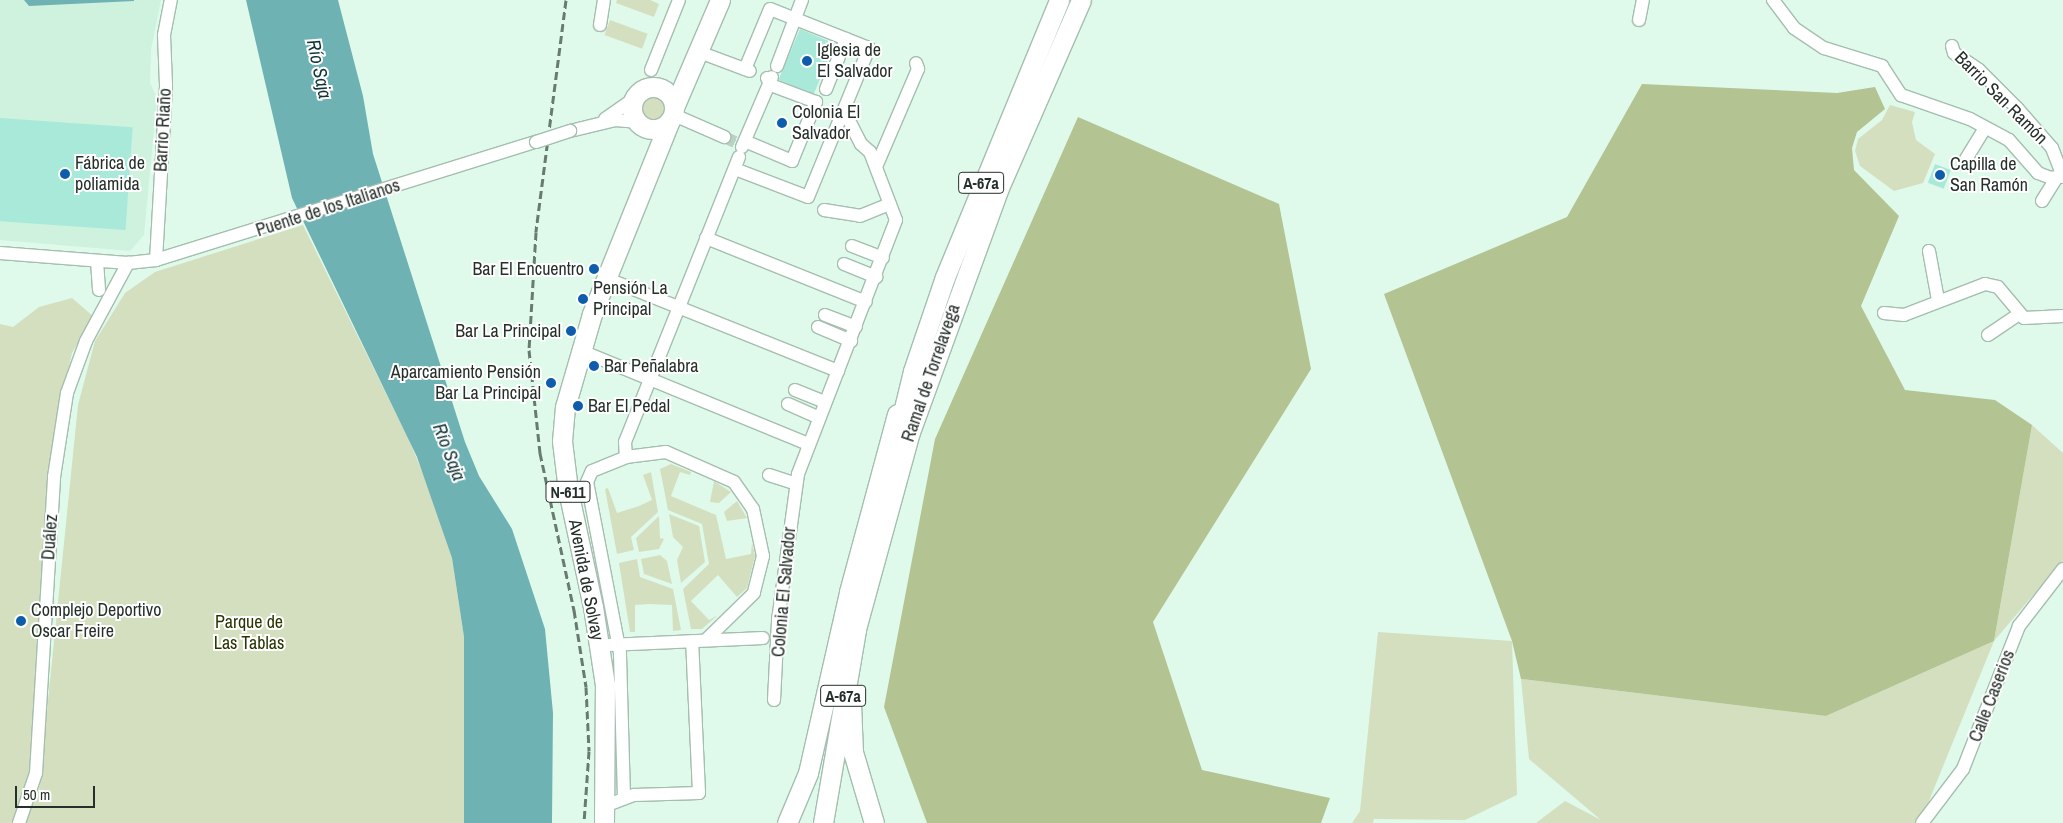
<!DOCTYPE html>
<html>
<head>
<meta charset="utf-8">
<style>
	body { margin:0 }
	#map { position:relative; width:2063px; height:823px; overflow:hidden; background:#dffaeb; font-family:"Archivo Narrow",sans-serif }
	div>[style] { position:absolute }
	.built>* { inset:0; background:#cef2de }
	.green>* { inset:0; background:#d4dfbf; transform-origin:0 0 }
	.round { border-radius:50% }
	.forest>* { inset:0; background:#b3c392 }
	.water>* { inset:0; background:#6eb2b4 }
	.building>* { inset:0; background:#a8e9da; transform-origin:0 0 }
	.minor-tunnel>* { height:12px; margin-top:-6px; transform-origin:0; background:repeating-linear-gradient(90deg,#bad2c4 0 12px,transparent 0 18px) }
	.roads { filter:drop-shadow(1px 0 #a4beaf) drop-shadow(-1px 0 #a4beaf) drop-shadow(0 1px #a4beaf) drop-shadow(0 -1px #a4beaf) }
	.minor>* { height:12px; margin:-6px; padding:0 6px; transform-origin:6px; border-radius:6px; background:#fff }
	.highway>* { height:19px; margin:-9.5px; padding:0 9.5px; transform-origin:9.5px; border-radius:9.5px; background:#fff }
	.highway>.ring { margin:-9.5px; padding:0; box-sizing:content-box; background:none; border:19px solid #fff; border-radius:50% }
	.rail>* { height:3px; margin-top:-1.5px; transform-origin:0; background:repeating-linear-gradient(90deg,#697a70 0 8px,transparent 0 12px) }
	.bridges { filter:drop-shadow(1px 0 #a4beaf) drop-shadow(-1px 0 #a4beaf) drop-shadow(0 1px #a4beaf) drop-shadow(0 -1px #a4beaf) }
	.minor-bridge>* { height:12px; margin:-6px; padding:0 6px; transform-origin:6px; border-radius:6px; background:#fff }
	.dots>* { width:14px; height:14px; translate:-50% -50%; box-sizing:border-box; border:2px solid #fff; border-radius:50% }
	span { translate:-50% -50%; white-space:nowrap; text-align:center; line-height:1.15; -webkit-text-stroke:4px #fff; paint-order:stroke }
	.shield-label span { padding:1px 4px; background:#fff; border:1px solid; border-radius:4px; -webkit-text-stroke-width:0 }
	.shield-label { font-size:16px; color:#26302a; font-weight:700 }
	.poi-label { font-size:18px; color:#26302a }
	.left { translate:0 -50%; text-align:left }
	.right { translate:-100% -50%; text-align:right }
	.street-label { font-size:18px; color:#26302a }
	.park-label { font-size:18px; color:#293600 }
	.water-label { font-size:19px; color:#133536; font-style:italic }
	.scale { position:absolute; left:15px; top:786px; width:80px; height:22px; box-sizing:border-box; border:2px solid #26302a; border-top:0; padding-left:6px; font-size:15px; line-height:18px; white-space:nowrap; color:#26302a; -webkit-text-stroke:4px #fff; paint-order:stroke }
</style>
</head>
<body>
<div id="map">
	<div class="built">
		<div style="clip-path:polygon(0 0,161px 0,151px 50px,150px 83px,157px 98px,144px 235px,130px 251px,0 240px)"></div>
	</div>
	<div class="green">
		<div style="clip-path:polygon(617px 0,650px 0,659px 4px,654px 17px,616px 3px)"></div>
		<div style="left:610px;top:20px;width:40px;height:16px;rotate:20deg"></div>
		<div class="round" style="left:641px;top:97px;width:24px;height:24px"></div>
		<div style="clip-path:polygon(1890px 105px,1915px 112px,1912px 122px,1916px 140px,1935px 154px,1923px 183px,1894px 191px,1860px 166px,1855px 151px,1858px 139px,1882px 120px)"></div>
		<div style="clip-path:polygon(303px 225px,408px 438px,433px 497px,452px 558px,464px 637px,464px 823px,26px 823px,39px 789px,78px 405px,95px 341px,125px 293px,155px 272px)"></div>
		<div style="clip-path:polygon(72px 298px,94px 317px,72px 353px,58px 418px,31px 776px,13px 823px,0 823px,0 324px,13px 327px,39px 307px)"></div>
		<div style="clip-path:polygon(2032px 425px,2063px 453px,2063px 560px,1994px 641px,1920px 823px,1536px 823px,1565px 801px,1601px 820px,1529px 759px,1521px 679px,1826px 716px,1994px 641px)"></div>
		<div style="clip-path:polygon(671px 464px,691px 472px,690px 475px,680px 472px,671px 496px,716px 515px,726px 559px,751px 554px,752px 543px,755px 556px,747px 588px,737px 597px,718px 575px,691px 601px,709px 620px,718px 615px,702px 629px,691px 629px,683px 589px,709px 564px,702px 524px,668px 510px,660px 469px)"></div>
		<div style="clip-path:polygon(651px 472px,658px 512px,631px 537px,634px 550px,617px 554px,605px 489px,608px 488px,617px 513px,639px 506px,652px 500px,643px 475px)"></div>
		<div style="clip-path:polygon(714px 481px,731px 492px,719px 503px,710px 502px)"></div>
		<div style="clip-path:polygon(737px 501px,747px 518px,727px 521px,724px 512px)"></div>
		<div style="clip-path:polygon(669px 514px,699px 526px,705px 562px,681px 583px,677px 560px,683px 547px,673px 537px)"></div>
		<div style="clip-path:polygon(659px 516px,660px 538px,664px 539px,659px 549px,639px 552px,636px 538px)"></div>
		<div style="clip-path:polygon(660px 555px,667px 561px,672px 584px,644px 574px,641px 559px)"></div>
		<div style="clip-path:polygon(637px 559px,640px 577px,673px 589px,681px 630px,673px 631px,672px 605px,649px 604px,635px 605px,635px 632px,630px 632px,619px 563px)"></div>
		<div style="clip-path:polygon(1378px 632px,1512px 641px,1517px 795px,1465px 820px,1374px 819px,1373px 823px,1352px 823px,1360px 811px)"></div>
	</div>
	<div class="forest">
		<div style="clip-path:polygon(1642px 84px,1837px 93px,1875px 87px,1885px 109px,1857px 132px,1852px 148px,1854px 170px,1899px 216px,1861px 306px,1905px 390px,1995px 400px,2032px 425px,1994px 641px,1826px 716px,1521px 679px,1512px 641px,1384px 294px,1567px 217px)"></div>
		<div style="clip-path:polygon(1078px 117px,1279px 204px,1311px 369px,1153px 622px,1202px 770px,1330px 798px,1321px 823px,927px 823px,884px 707px,935px 439px)"></div>
	</div>
	<div class="water">
		<div style="clip-path:polygon(24px 0,134px 0,134px 1px,29px 6px)"></div>
		<div style="clip-path:polygon(246px 0,338px 0,363px 96px,373px 154px,465px 442px,479px 476px,512px 529px,545px 629px,553px 713px,552px 823px,464px 823px,464px 637px,452px 558px,417px 457px,292px 198px)"></div>
	</div>
	<div class="building">
		<div style="left:800px;top:29px;width:38px;height:55px;rotate:23deg"></div>
		<div style="left:0;top:118px;width:133px;height:103px;rotate:4deg"></div>
		<div style="left:1935px;top:164px;width:17px;height:20px;rotate:21deg"></div>
	</div>
	<div class="minor-tunnel">
		<div style="left:724px;top:137px;width:17px;rotate:24deg"></div>
	</div>
	<div class="roads">
		<div class="minor">
			<div style="left:1773px;top:0;width:35px;rotate:53deg"></div>
			<div style="left:1794px;top:28px;width:36px;rotate:34deg"></div>
			<div style="left:1824px;top:48px;width:61px;rotate:17.2deg"></div>
			<div style="left:1882px;top:66px;width:35px;rotate:57deg"></div>
			<div style="left:1901px;top:95px;width:73px;rotate:19.2deg"></div>
			<div style="left:1970px;top:119px;width:44px;rotate:28.3deg"></div>
			<div style="left:2009px;top:140px;width:44px;rotate:48.7deg"></div>
			<div style="left:2038px;top:173px;width:14px;rotate:21deg"></div>
			<div style="left:2051px;top:178px;width:11px;rotate:-10deg"></div>
			<div style="left:1639px;top:20px;width:20px;rotate:-79deg"></div>
			<div style="left:600px;top:25px;width:25px;rotate:-81deg"></div>
			<div style="left:1952px;top:46px;width:7px;rotate:74deg"></div>
			<div style="left:1954px;top:53px;width:30px;rotate:34deg"></div>
			<div style="left:1979px;top:70px;width:54px;rotate:45deg"></div>
			<div style="left:2017px;top:108px;width:53px;rotate:48.8deg"></div>
			<div style="left:2052px;top:148px;width:31px;rotate:69deg"></div>
			<div style="left:699px;top:52px;width:54px;rotate:20.4deg"></div>
			<div style="left:777px;top:66px;width:71px;rotate:-69.3deg"></div>
			<div style="left:651px;top:70px;width:75px;rotate:-68.2deg"></div>
			<div style="left:826px;top:89px;width:54px;rotate:-68.2deg"></div>
			<div style="left:674px;top:115px;width:55px;rotate:23.7deg"></div>
			<div style="left:605px;top:119px;width:35px;rotate:-35deg"></div>
			<div style="left:570px;top:131px;width:46px;rotate:-13.7deg"></div>
			<div style="left:615px;top:120px;width:21px;rotate:5deg"></div>
			<div style="left:747px;top:142px;width:49px;rotate:22.9deg"></div>
			<div style="left:792px;top:161px;width:64px;rotate:-67.9deg"></div>
			<div style="left:816px;top:102px;width:48px;rotate:-159.3deg"></div>
			<div style="left:771px;top:85px;width:8px;rotate:-120deg"></div>
			<div style="left:742px;top:147px;width:76px;rotate:-66.8deg"></div>
			<div style="left:1963px;top:164px;width:42px;rotate:-58.6deg"></div>
			<div style="left:876px;top:167px;width:107px;rotate:-66.8deg"></div>
			<div style="left:918px;top:69px;width:6px;rotate:-108deg"></div>
			<div style="left:735px;top:169px;width:78px;rotate:21deg"></div>
			<div style="left:808px;top:197px;width:161px;rotate:-67.7deg"></div>
			<div style="left:869px;top:48px;width:106px;rotate:-158.5deg"></div>
			<div style="left:770px;top:9px;width:65px;rotate:112.6deg"></div>
			<div style="left:2042px;top:201px;width:28px;rotate:-58deg"></div>
			<div style="left:824px;top:210px;width:36px;rotate:9deg"></div>
			<div style="left:860px;top:216px;width:32px;rotate:-22deg"></div>
			<div style="left:706px;top:238px;width:172px;rotate:21.8deg"></div>
			<div style="left:852px;top:246px;width:33px;rotate:21deg"></div>
			<div style="left:1929px;top:251px;width:50px;rotate:79.6deg"></div>
			<div style="left:0;top:253px;width:128px;rotate:4.5deg"></div>
			<div style="left:128px;top:263px;width:28px;rotate:-6deg"></div>
			<div style="left:156px;top:260px;width:398px;rotate:-17.3deg"></div>
			<div style="left:156px;top:260px;width:175px;rotate:-86.7deg"></div>
			<div style="left:166px;top:85px;width:50px;rotate:-92.3deg"></div>
			<div style="left:164px;top:35px;width:36px;rotate:-79deg"></div>
			<div style="left:97px;top:261px;width:29px;rotate:86deg"></div>
			<div style="left:844px;top:264px;width:35px;rotate:22deg"></div>
			<div style="left:608px;top:279px;width:248px;rotate:21.8deg"></div>
			<div style="left:1884px;top:313px;width:20px;rotate:6deg"></div>
			<div style="left:1904px;top:315px;width:87px;rotate:-20.9deg"></div>
			<div style="left:1985px;top:284px;width:13px;rotate:13deg"></div>
			<div style="left:1998px;top:287px;width:40px;rotate:50deg"></div>
			<div style="left:2024px;top:318px;width:39px;rotate:-3deg"></div>
			<div style="left:825px;top:315px;width:33px;rotate:21deg"></div>
			<div style="left:818px;top:327px;width:36px;rotate:23deg"></div>
			<div style="left:1988px;top:335px;width:36px;rotate:-34deg"></div>
			<div style="left:579px;top:350px;width:248px;rotate:22.3deg"></div>
			<div style="left:795px;top:390px;width:32px;rotate:22deg"></div>
			<div style="left:788px;top:404px;width:34px;rotate:24deg"></div>
			<div style="left:626px;top:457px;width:15px;rotate:-94deg"></div>
			<div style="left:625px;top:442px;width:307px;rotate:-68.2deg"></div>
			<div style="left:769px;top:475px;width:28px;rotate:18deg"></div>
			<div style="left:609px;top:645px;width:154px;rotate:-2.6deg"></div>
			<div style="left:774px;top:700px;width:80px;rotate:-87.1deg"></div>
			<div style="left:778px;top:620px;width:147px;rotate:-82.2deg"></div>
			<div style="left:798px;top:474px;width:272px;rotate:-68.9deg"></div>
			<div style="left:896px;top:220px;width:73px;rotate:-110.9deg"></div>
			<div style="left:870px;top:152px;width:12px;rotate:-138deg"></div>
			<div style="left:861px;top:144px;width:36px;rotate:-117deg"></div>
			<div style="left:624px;top:798px;width:145px;rotate:-91.6deg"></div>
			<div style="left:620px;top:653px;width:174px;rotate:-100.9deg"></div>
			<div style="left:587px;top:482px;width:12px;rotate:-66deg"></div>
			<div style="left:592px;top:471px;width:37px;rotate:-22deg"></div>
			<div style="left:626px;top:457px;width:40px;rotate:-7.1deg"></div>
			<div style="left:666px;top:452px;width:74px;rotate:23.8deg"></div>
			<div style="left:734px;top:482px;width:33px;rotate:55deg"></div>
			<div style="left:753px;top:509px;width:48px;rotate:78deg"></div>
			<div style="left:763px;top:556px;width:38px;rotate:104deg"></div>
			<div style="left:754px;top:593px;width:67px;rotate:135.6deg"></div>
			<div style="left:605px;top:806px;width:31px;rotate:-21deg"></div>
			<div style="left:634px;top:795px;width:65px;rotate:-1.8deg"></div>
			<div style="left:699px;top:793px;width:152px;rotate:-92.6deg"></div>
			<div style="left:19px;top:823px;width:53px;rotate:-71.2deg"></div>
			<div style="left:36px;top:773px;width:297px;rotate:-86.5deg"></div>
			<div style="left:54px;top:477px;width:85px;rotate:-81.2deg"></div>
			<div style="left:67px;top:393px;width:55px;rotate:-69.9deg"></div>
			<div style="left:86px;top:341px;width:89px;rotate:-61.7deg"></div>
			<div style="left:1922px;top:823px;width:68px;rotate:-52.8deg"></div>
			<div style="left:1963px;top:769px;width:154px;rotate:-68.6deg"></div>
			<div style="left:2019px;top:626px;width:72px;rotate:-52.3deg"></div>
		</div>
		<div class="highway">
			<div class="ring" style="left:632px;top:87px;width:23px;height:23px"></div>
			<div style="left:675px;top:105px;width:114px;rotate:-66.8deg"></div>
			<div style="left:899px;top:429px;width:60px;rotate:-76.4deg"></div>
			<div style="left:913px;top:371px;width:99px;rotate:-71.2deg"></div>
			<div style="left:945px;top:277px;width:300px;rotate:-67.6deg"></div>
			<div style="left:851px;top:703px;width:49px;rotate:87.7deg"></div>
			<div style="left:853px;top:752px;width:74px;rotate:73.5deg"></div>
			<div style="left:604px;top:823px;width:138px;rotate:-89.6deg"></div>
			<div style="left:605px;top:685px;width:79px;rotate:-98.7deg"></div>
			<div style="left:593px;top:607px;width:120px;rotate:-102.1deg"></div>
			<div style="left:568px;top:490px;width:49px;rotate:-97deg"></div>
			<div style="left:562px;top:441px;width:34px;rotate:-85deg"></div>
			<div style="left:565px;top:407px;width:97px;rotate:-73.8deg"></div>
			<div style="left:592px;top:314px;width:207px;rotate:-68.1deg"></div>
			<div style="left:787px;top:823px;width:54px;rotate:-67.2deg"></div>
			<div style="left:808px;top:773px;width:186px;rotate:-77.2deg"></div>
			<div style="left:849px;top:592px;width:184px;rotate:-74.9deg"></div>
			<div style="left:823px;top:823px;width:197px;rotate:-80.3deg"></div>
			<div style="left:856px;top:629px;width:204px;rotate:-74.7deg"></div>
			<div style="left:910px;top:432px;width:258px;rotate:-70deg"></div>
			<div style="left:998px;top:190px;width:207px;rotate:-66.4deg"></div>
		</div>
	</div>
	<div class="rail">
		<div style="left:566px;top:0;width:234px;rotate:97.4deg"></div>
		<div style="left:536px;top:232px;width:118px;rotate:93.4deg"></div>
		<div style="left:529px;top:350px;width:104px;rotate:83.9deg"></div>
		<div style="left:540px;top:453px;width:161px;rotate:77.8deg"></div>
		<div style="left:574px;top:610px;width:78px;rotate:81.1deg"></div>
		<div style="left:586px;top:687px;width:64px;rotate:87.3deg"></div>
		<div style="left:589px;top:751px;width:72px;rotate:94deg"></div>
	</div>
	<div class="bridges">
		<div class="minor-bridge">
			<div style="left:536px;top:142px;width:36px;rotate:-18deg"></div>
		</div>
	</div>
	<div class="dots">
		<div style="left:807px;top:61px;background:#0d5dac"></div>
		<div style="left:782px;top:123px;background:#0d5dac"></div>
		<div style="left:65px;top:174px;background:#0d5dac"></div>
		<div style="left:1940px;top:175px;background:#0d5dac"></div>
		<div style="left:594px;top:269px;background:#0d5dac"></div>
		<div style="left:583px;top:299px;background:#0d5dac"></div>
		<div style="left:571px;top:331px;background:#0d5dac"></div>
		<div style="left:594px;top:366px;background:#0d5dac"></div>
		<div style="left:551px;top:383px;background:#0d5dac"></div>
		<div style="left:578px;top:406px;background:#0d5dac"></div>
		<div style="left:21px;top:621px;background:#0d5dac"></div>
	</div>
	<div class="shield-label">
		<span style="left:981px;top:183px">A-67a</span>
		<span style="left:568px;top:492px">N-611</span>
		<span style="left:843px;top:696px">A-67a</span>
	</div>
	<div class="poi-label">
		<span class="left" style="left:817px;top:61px">Iglesia de<br>El Salvador</span>
		<span class="left" style="left:792px;top:123px">Colonia El<br>Salvador</span>
		<span class="left" style="left:75px;top:174px">Fábrica de<br>poliamida</span>
		<span class="left" style="left:1950px;top:175px">Capilla de<br>San Ramón</span>
		<span class="right" style="left:584px;top:269px">Bar El Encuentro</span>
		<span class="left" style="left:593px;top:299px">Pensión La<br>Principal</span>
		<span class="right" style="left:561px;top:331px">Bar La Principal</span>
		<span class="left" style="left:604px;top:366px">Bar Peñalabra</span>
		<span class="right" style="left:541px;top:383px">Aparcamiento Pensión<br>Bar La Principal</span>
		<span class="left" style="left:588px;top:406px">Bar El Pedal</span>
		<span class="left" style="left:31px;top:621px">Complejo Deportivo<br>Oscar Freire</span>
	</div>
	<div class="street-label">
		<span style="left:2001px;top:98px;rotate:45deg">Barrio San Ramón</span>
		<span style="left:163px;top:130px;rotate:-87deg">Barrio Riaño</span>
		<span style="left:328px;top:208px;rotate:-18deg">Puente de los Italianos</span>
		<span style="left:931px;top:373px;rotate:-71deg">Ramal de Torrelavega</span>
		<span style="left:50px;top:537px;rotate:-86deg">Duález</span>
		<span style="left:586px;top:580px;rotate:79deg">Avenida de Solvay</span>
		<span style="left:784px;top:592px;rotate:-85deg">Colonia El Salvador</span>
		<span style="left:1992px;top:696px;rotate:-69deg">Calle Caserios</span>
	</div>
	<div class="park-label">
		<span style="left:249px;top:633px">Parque de<br>Las Tablas</span>
	</div>
	<div class="water-label">
		<span style="left:319px;top:69px;rotate:78deg">Río Saja</span>
		<span style="left:449px;top:452px;rotate:69deg">Río Saja</span>
	</div>
	<div class="scale">50 m</div>
</div>
</body>
</html>
